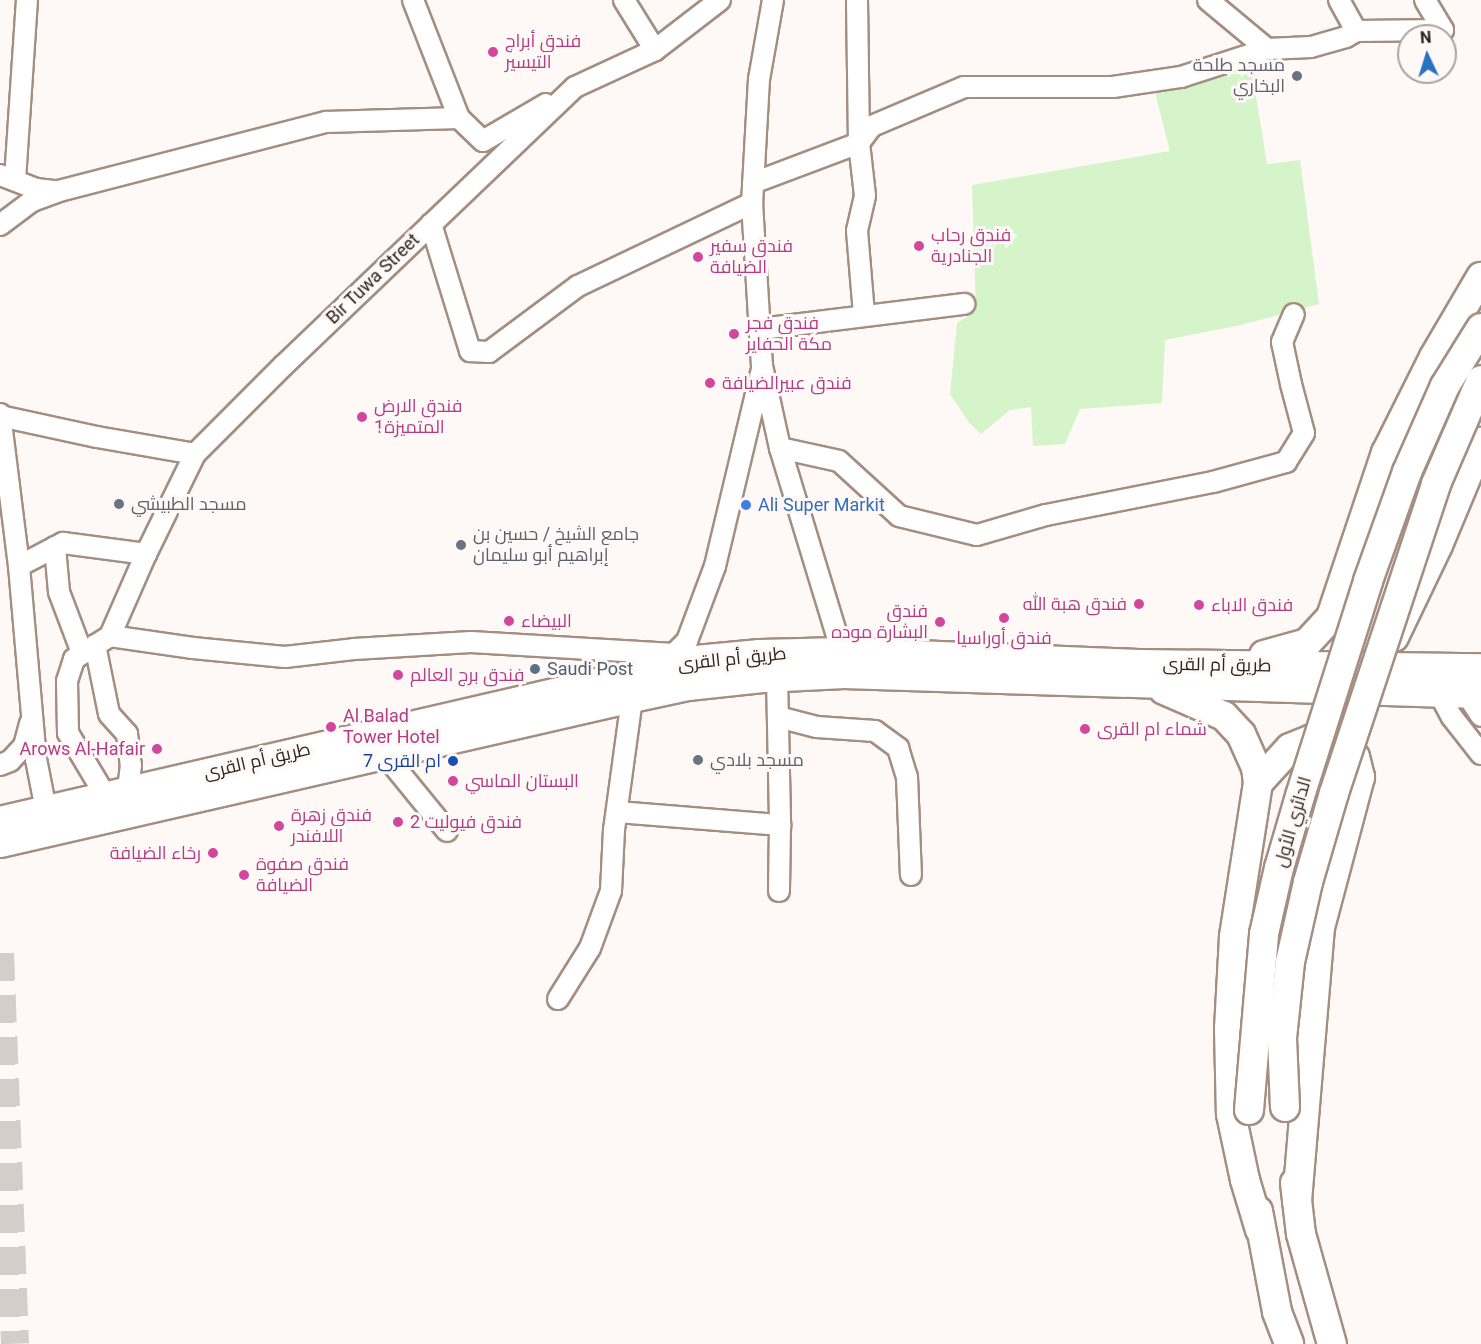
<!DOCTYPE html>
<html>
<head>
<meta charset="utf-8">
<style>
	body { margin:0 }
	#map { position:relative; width:1481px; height:1344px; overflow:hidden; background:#fef9f6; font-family:Roboto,Cairo,sans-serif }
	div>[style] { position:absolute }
	.green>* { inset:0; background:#d6f4c9 }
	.highway-tunnel>* { height:28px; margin-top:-14px; transform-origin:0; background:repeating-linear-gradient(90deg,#d4cecb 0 28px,transparent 0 42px) }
	.roads { filter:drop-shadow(2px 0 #a48e81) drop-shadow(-2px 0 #a48e81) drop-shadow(0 2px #a48e81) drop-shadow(0 -2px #a48e81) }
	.minor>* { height:20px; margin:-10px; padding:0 10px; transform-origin:10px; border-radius:10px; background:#fff }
	.highway>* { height:28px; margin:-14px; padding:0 14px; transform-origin:14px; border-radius:14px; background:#fff }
	.bridges { filter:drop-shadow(2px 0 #a48e81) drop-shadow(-2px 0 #a48e81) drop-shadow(0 2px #a48e81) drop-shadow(0 -2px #a48e81) }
	.highway-bridge>* { height:28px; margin:-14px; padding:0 14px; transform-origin:14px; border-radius:14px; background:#fff }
	.dots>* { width:16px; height:16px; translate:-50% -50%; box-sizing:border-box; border:3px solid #fef9f6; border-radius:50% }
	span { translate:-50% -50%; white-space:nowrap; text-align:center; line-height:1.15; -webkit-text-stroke:6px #fef9f6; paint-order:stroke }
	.hotel-label { font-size:18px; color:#b23c85 }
	.left { translate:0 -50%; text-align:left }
	.right { translate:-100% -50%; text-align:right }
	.worship-label { font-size:18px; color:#5b616d }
	.street-label { font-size:18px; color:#2c241e }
	.shop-label { font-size:18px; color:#366cbe }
	.service-label { font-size:18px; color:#4e5e75 }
	.transit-label { font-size:18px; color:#164399 }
	.north { position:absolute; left:1397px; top:24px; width:60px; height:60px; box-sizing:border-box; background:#fef9f6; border:2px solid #aaa4a0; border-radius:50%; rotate:356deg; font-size:16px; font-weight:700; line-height:24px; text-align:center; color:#2c241e }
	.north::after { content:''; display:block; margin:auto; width:21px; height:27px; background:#2972c2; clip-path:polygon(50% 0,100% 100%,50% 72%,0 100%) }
</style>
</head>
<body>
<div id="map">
	<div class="green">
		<div style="clip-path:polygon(1251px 65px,1267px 164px,1300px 160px,1319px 304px,1241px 325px,1165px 340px,1162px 403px,1080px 409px,1065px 444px,1033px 446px,1031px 407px,1010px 410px,981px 434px,970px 424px,950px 394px,957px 323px,976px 311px,972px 185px,1170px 151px,1153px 85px)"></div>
	</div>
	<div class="highway-tunnel">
		<div style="left:0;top:953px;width:391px;rotate:87.8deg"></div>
	</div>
	<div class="roads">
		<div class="minor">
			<div style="left:413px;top:0;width:127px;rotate:68.7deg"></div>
			<div style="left:624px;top:0;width:59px;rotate:58.2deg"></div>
			<div style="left:773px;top:0;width:80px;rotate:100deg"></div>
			<div style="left:759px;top:79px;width:124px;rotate:93.2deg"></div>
			<div style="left:752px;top:203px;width:163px;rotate:86.5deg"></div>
			<div style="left:762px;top:366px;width:84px;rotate:77.6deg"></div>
			<div style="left:780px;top:448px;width:213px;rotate:73.1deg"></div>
			<div style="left:857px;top:0;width:143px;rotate:89.2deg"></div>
			<div style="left:859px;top:143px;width:53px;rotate:83.5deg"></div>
			<div style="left:865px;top:196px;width:36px;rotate:103deg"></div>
			<div style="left:857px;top:231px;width:84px;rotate:85.2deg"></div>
			<div style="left:1208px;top:0;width:77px;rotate:39.7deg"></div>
			<div style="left:1339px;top:0;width:35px;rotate:61deg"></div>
			<div style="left:1425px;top:0;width:35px;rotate:59deg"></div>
			<div style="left:0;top:175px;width:39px;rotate:21deg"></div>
			<div style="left:36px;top:189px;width:20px;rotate:6deg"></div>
			<div style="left:15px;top:180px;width:180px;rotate:-86.2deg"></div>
			<div style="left:753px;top:183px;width:113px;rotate:-20.7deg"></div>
			<div style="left:859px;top:143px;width:21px;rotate:-53deg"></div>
			<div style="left:872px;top:126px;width:100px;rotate:-23deg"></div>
			<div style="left:964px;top:87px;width:149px"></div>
			<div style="left:1113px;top:87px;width:69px;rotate:-8.4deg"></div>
			<div style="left:1181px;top:77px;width:90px;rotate:-18deg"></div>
			<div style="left:1267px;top:49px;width:44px;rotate:-2.6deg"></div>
			<div style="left:1311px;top:47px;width:36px;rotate:-16deg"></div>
			<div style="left:1346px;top:37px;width:12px;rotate:-31deg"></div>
			<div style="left:1356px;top:31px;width:87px;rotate:-0.7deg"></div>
			<div style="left:431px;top:224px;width:133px;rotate:72.9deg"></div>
			<div style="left:470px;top:351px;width:19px;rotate:3deg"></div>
			<div style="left:489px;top:352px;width:111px;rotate:-36.6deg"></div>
			<div style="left:578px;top:286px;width:193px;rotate:-25.5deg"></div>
			<div style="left:0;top:225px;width:40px;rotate:-37deg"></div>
			<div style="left:32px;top:201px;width:29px;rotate:-20deg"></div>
			<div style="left:59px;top:191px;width:276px;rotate:-14.5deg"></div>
			<div style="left:326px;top:122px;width:133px;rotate:-1.7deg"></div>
			<div style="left:459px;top:118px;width:33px;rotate:44deg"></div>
			<div style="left:483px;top:141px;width:73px;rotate:-30.4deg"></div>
			<div style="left:760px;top:329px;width:206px;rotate:-7deg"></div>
			<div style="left:0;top:414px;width:153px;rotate:82.9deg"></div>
			<div style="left:19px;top:566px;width:194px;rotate:85deg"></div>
			<div style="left:36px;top:759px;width:52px;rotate:78.9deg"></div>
			<div style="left:0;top:416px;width:99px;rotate:12.2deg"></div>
			<div style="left:97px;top:437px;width:99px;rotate:9.8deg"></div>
			<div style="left:195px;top:454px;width:126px;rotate:-45deg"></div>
			<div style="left:284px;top:365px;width:402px;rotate:-43.7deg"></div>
			<div style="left:575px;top:87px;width:88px;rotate:-24.8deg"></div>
			<div style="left:655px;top:50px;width:82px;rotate:-37.6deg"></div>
			<div style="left:780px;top:448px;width:60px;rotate:12.4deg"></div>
			<div style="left:839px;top:461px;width:81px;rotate:42.5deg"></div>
			<div style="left:899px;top:516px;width:80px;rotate:13.7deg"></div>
			<div style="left:977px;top:535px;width:72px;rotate:-16.2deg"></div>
			<div style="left:1046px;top:515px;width:170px;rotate:-11.2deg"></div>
			<div style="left:1213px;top:482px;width:76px;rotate:-15.3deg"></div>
			<div style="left:1286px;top:462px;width:34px;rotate:-58deg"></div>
			<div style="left:1304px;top:433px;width:51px;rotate:-104.9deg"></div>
			<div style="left:1291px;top:384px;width:43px;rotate:-102.1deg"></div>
			<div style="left:1282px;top:342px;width:30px;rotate:-67deg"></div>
			<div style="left:55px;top:547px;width:45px;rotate:84.9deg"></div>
			<div style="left:59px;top:592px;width:65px;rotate:69.3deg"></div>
			<div style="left:19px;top:566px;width:50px;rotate:-27.6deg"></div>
			<div style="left:63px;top:543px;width:84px;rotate:7.5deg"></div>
			<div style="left:146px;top:554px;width:111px;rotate:-63.9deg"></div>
			<div style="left:110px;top:636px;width:90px;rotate:-66.3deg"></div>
			<div style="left:95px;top:645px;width:70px;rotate:78.5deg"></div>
			<div style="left:109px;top:714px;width:27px;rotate:48deg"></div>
			<div style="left:127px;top:734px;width:31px;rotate:83deg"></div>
			<div style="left:131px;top:765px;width:24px;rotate:97deg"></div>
			<div style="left:665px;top:663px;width:31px;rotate:-45deg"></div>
			<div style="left:687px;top:641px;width:80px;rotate:-69.5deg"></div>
			<div style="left:715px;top:566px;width:198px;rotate:-76.6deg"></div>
			<div style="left:777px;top:677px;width:148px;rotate:88.8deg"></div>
			<div style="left:780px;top:825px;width:66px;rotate:90.9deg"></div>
			<div style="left:1439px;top:693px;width:27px;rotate:62deg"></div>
			<div style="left:1452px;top:717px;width:47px;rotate:51.9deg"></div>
			<div style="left:1466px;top:693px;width:27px;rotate:57deg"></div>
			<div style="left:778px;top:717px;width:40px;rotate:14.4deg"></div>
			<div style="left:817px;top:727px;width:58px;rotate:3.9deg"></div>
			<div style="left:875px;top:731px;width:29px;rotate:36deg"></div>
			<div style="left:898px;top:748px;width:30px;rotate:73deg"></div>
			<div style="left:907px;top:777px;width:98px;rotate:87.7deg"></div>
			<div style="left:385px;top:755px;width:98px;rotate:50.8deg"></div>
			<div style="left:0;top:765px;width:11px;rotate:-22deg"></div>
			<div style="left:10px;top:761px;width:21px;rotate:-47deg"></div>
			<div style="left:24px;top:746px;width:23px;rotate:-75deg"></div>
			<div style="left:105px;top:795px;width:72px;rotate:-120.8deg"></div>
			<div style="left:68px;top:733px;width:52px;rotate:-91.1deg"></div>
			<div style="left:67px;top:681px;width:23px;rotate:-72deg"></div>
			<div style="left:74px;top:659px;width:43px;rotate:-32.6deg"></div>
			<div style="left:110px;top:636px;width:84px;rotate:8.2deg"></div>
			<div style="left:193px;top:648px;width:92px;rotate:5.6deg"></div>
			<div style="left:285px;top:657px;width:69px;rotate:-6.6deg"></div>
			<div style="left:354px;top:649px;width:117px;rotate:-3.4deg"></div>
			<div style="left:471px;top:642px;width:203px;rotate:3.4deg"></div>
			<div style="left:618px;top:812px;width:163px;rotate:4.6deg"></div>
			<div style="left:558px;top:999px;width:60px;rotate:-57.9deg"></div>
			<div style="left:590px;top:948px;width:61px;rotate:-69.8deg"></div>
			<div style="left:611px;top:891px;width:61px;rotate:-87.2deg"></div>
			<div style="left:614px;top:830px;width:133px;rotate:-82.2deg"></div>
		</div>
		<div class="highway">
			<div style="left:1394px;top:637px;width:102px;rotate:-64.4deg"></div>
			<div style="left:1438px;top:545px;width:112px;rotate:-67.3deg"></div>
			<div style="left:1264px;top:655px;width:45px;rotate:-15.6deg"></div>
			<div style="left:1307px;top:643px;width:35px;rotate:-47deg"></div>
			<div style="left:1331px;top:617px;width:173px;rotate:-71.5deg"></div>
			<div style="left:1386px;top:453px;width:107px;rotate:-63.4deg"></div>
			<div style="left:1434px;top:357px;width:93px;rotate:-59.6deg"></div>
			<div style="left:1164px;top:690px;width:65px;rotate:23.4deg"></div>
			<div style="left:1224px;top:716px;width:25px;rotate:47deg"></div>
			<div style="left:1241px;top:734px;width:36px;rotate:66deg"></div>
			<div style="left:1256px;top:767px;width:16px;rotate:83deg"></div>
			<div style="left:1258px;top:783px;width:156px;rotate:98.9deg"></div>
			<div style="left:1234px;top:937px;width:92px;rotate:93.1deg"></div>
			<div style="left:1229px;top:1029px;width:85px;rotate:88.7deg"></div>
			<div style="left:1231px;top:1114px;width:67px;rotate:78deg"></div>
			<div style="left:1245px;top:1180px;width:52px;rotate:73.3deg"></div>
			<div style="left:1258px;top:783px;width:47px;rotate:-47.6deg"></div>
			<div style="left:1290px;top:748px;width:24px;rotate:-22deg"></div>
			<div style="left:1312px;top:739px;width:24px;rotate:2deg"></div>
			<div style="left:1336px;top:740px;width:25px;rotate:42deg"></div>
			<div style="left:1355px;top:757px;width:21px;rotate:76deg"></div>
			<div style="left:1360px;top:777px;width:155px;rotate:104.9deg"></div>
			<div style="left:1320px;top:927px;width:275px;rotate:94.8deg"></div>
			<div style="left:0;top:821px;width:714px;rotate:-13.02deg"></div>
			<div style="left:696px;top:660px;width:64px;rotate:-5.4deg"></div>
			<div style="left:760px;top:654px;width:82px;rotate:-1.4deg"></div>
			<div style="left:842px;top:652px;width:297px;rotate:2.3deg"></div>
			<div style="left:1139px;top:664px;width:342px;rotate:0.7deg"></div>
			<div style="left:0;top:843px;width:648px;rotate:-12.92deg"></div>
			<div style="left:632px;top:698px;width:57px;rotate:-12.1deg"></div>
			<div style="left:688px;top:686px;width:75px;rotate:-6.1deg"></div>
			<div style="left:763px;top:678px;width:81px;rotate:-2.8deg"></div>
			<div style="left:844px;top:674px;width:637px;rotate:1.8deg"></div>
			<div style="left:1295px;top:1183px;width:51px;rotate:83.3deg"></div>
			<div style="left:1301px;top:1234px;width:114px;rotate:74.3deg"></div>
			<div style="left:1258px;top:1211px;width:103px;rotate:79.3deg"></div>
			<div style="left:1277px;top:1312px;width:34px;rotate:69deg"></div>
		</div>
	</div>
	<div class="bridges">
		<div class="highway-bridge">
			<div style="left:1285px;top:1107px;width:69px;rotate:-92.5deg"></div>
			<div style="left:1282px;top:1038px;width:76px;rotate:-84deg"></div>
			<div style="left:1290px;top:962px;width:82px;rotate:-77.3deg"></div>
			<div style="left:1308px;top:882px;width:93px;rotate:-73.7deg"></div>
			<div style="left:1334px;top:793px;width:325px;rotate:-71.7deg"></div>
			<div style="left:1436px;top:484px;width:113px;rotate:-66.6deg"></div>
			<div style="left:1249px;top:1110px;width:177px;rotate:-85.1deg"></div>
			<div style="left:1264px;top:934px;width:68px;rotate:-77.2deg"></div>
			<div style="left:1279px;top:868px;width:75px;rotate:-73.7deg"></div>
			<div style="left:1300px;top:796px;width:225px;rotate:-72.4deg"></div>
			<div style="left:1368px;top:581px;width:116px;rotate:-70.3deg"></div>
			<div style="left:1407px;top:472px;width:94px;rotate:-66.2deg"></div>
			<div style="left:1445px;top:386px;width:68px;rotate:-58.2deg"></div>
		</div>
	</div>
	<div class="dots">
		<div style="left:493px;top:52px;background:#d1479c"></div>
		<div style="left:1297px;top:76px;background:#6b7280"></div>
		<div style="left:919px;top:246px;background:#d1479c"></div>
		<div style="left:698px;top:257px;background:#d1479c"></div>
		<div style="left:734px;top:334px;background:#d1479c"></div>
		<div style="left:710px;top:383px;background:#d1479c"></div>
		<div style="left:362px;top:417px;background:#d1479c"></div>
		<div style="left:119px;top:504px;background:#6b7280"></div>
		<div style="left:746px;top:505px;background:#3f7fe0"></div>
		<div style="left:461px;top:545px;background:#6b7280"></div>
		<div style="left:1139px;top:604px;background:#d1479c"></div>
		<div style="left:1199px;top:605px;background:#d1479c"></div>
		<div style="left:1004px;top:618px;background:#d1479c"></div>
		<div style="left:509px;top:621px;background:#d1479c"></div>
		<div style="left:940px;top:622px;background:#d1479c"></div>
		<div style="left:535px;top:669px;background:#5c6f8a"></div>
		<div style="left:398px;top:675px;background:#d1479c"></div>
		<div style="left:331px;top:727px;background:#d1479c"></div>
		<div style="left:1085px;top:729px;background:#d1479c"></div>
		<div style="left:157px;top:749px;background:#d1479c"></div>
		<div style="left:698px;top:760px;background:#6b7280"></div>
		<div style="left:453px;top:761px;background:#1a4fb4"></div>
		<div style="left:453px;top:781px;background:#d1479c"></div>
		<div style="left:398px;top:822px;background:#d1479c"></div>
		<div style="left:279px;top:826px;background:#d1479c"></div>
		<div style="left:213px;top:853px;background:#d1479c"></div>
		<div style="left:244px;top:875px;background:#d1479c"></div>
	</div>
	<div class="hotel-label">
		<span class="left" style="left:505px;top:52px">فندق أبراج<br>التيسير</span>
		<span class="left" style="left:931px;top:246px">فندق رحاب<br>الجنادرية</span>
		<span class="left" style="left:710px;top:257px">فندق سفير<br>الضيافة</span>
		<span class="left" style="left:746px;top:334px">فندق فجر<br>مكة الحفاير</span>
		<span class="left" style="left:722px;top:383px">فندق عبيرالضيافة</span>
		<span class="left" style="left:374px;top:417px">فندق الارض<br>المتميزة1</span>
		<span class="right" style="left:1127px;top:604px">فندق هبة الله</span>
		<span class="left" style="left:1211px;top:605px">فندق الاباء</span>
		<span class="right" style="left:928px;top:622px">فندق<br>البشارة موده</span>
		<span class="left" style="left:521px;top:621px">البيضاء</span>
		<span style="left:1004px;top:638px">فندق أوراسيا</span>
		<span class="left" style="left:410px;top:675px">فندق برج العالم</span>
		<span class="left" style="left:343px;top:727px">Al Balad<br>Tower Hotel</span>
		<span class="left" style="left:1097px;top:729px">شماء ام القرى</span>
		<span class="right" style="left:145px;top:749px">Arows Al-Hafair</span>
		<span class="left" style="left:465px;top:781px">البستان الماسي</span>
		<span class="left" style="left:291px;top:826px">فندق زهرة<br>اللافندر</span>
		<span class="left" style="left:410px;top:822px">فندق فيوليت 2</span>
		<span class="right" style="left:201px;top:853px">رخاء الضيافة</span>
		<span class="left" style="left:256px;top:875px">فندق صفوة<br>الضيافة</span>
	</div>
	<div class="worship-label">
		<span class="right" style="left:1285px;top:76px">مسجد طلحة<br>البخاري</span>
		<span class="left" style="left:131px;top:504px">مسجد الطبيشي</span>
		<span class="left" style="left:473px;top:545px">جامع الشيخ / حسين بن<br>إبراهيم أبو سليمان</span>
		<span class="left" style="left:710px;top:760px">مسجد بلادي</span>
	</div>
	<div class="street-label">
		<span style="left:373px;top:279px;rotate:-44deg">Bir Tuwa Street</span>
		<span style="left:732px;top:659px;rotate:-6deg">طريق أم القرى</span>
		<span style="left:1217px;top:665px;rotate:1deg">طريق أم القرى</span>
		<span style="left:257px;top:761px;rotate:-13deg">طريق أم القرى</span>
		<span style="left:1293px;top:822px;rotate:-74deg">الدائري الأول</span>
	</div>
	<div class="shop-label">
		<span class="left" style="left:758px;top:505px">Ali Super Markit</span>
	</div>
	<div class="service-label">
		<span class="left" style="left:547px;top:669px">Saudi Post</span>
	</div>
	<div class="transit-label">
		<span class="right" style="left:441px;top:761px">ام القرى 7</span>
	</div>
	<div class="north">N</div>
</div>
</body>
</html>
